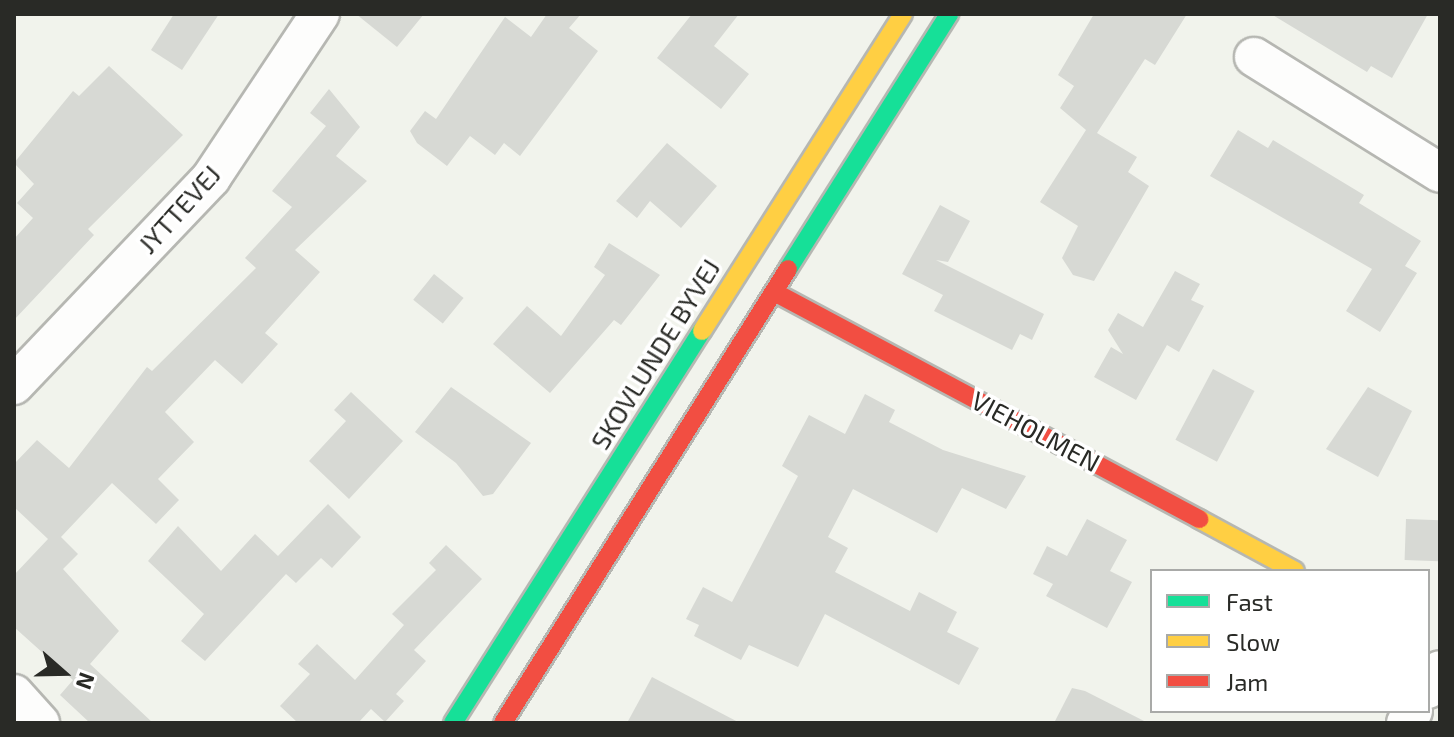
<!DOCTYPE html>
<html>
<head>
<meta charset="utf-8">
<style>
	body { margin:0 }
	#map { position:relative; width:1454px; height:737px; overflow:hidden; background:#f1f3ec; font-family:"Exo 2",sans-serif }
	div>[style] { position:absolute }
	.building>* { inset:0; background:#d7d9d4; transform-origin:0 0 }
	.roads { filter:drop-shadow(2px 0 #b6b7b2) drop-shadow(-2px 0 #b6b7b2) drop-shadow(0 2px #b6b7b2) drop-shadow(0 -2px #b6b7b2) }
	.street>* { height:38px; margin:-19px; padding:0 19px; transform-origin:19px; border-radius:19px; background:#fdfdfc }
	.fast>* { height:18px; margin:-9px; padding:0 9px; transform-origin:9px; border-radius:9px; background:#16e098 }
	.slow>* { height:18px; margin:-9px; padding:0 9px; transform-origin:9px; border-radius:9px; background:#ffcf43 }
	.jam>* { height:18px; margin:-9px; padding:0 9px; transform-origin:9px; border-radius:9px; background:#f24e42 }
	span { translate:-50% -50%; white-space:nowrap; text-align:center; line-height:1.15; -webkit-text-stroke:7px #fff; paint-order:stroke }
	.street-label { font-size:26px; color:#292a26 }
	.frame { position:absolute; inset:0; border:16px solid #292a26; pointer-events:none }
	.legend { position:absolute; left:1150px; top:569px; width:280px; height:144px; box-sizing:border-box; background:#fff; border:2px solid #a9aaa8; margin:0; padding:10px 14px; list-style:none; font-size:24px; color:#292a26 }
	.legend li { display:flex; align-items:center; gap:16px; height:40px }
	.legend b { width:40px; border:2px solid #a9aaa8 }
	.north { position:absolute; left:24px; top:633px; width:80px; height:80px; -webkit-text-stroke:6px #fff; paint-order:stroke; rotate:110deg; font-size:22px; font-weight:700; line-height:32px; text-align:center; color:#292a26 }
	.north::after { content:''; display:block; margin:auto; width:28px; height:36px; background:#292a26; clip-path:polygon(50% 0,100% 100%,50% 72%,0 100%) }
</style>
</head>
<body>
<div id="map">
	<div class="building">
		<div style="clip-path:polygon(174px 14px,219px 14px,182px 70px,151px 50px)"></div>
		<div style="clip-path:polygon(356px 14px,424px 14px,397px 47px)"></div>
		<div style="clip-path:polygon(547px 14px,581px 14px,569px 28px,598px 51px,520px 156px,504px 143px,495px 155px,470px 136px,447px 166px,417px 143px,410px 131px,425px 111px,436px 119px,505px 17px,531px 37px)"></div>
		<div style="clip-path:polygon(692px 14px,739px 14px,714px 46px,749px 74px,721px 109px,657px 58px)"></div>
		<div style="clip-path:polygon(1094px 14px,1187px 14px,1155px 65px,1145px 59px,1097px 133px,1137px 157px,1128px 172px,1149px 186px,1094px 281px,1073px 275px,1062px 258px,1078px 226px,1040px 202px,1086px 130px,1060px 108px,1074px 86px,1058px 75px)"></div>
		<div style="clip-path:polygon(1271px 14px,1428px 14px,1392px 78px,1371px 66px,1367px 72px)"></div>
		<div style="clip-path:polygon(109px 66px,183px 135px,88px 229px,94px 235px,14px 320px,14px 239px,33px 218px,17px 203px,34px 184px,14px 163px,73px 91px,79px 96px)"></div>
		<div style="clip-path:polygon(329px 89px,360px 127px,336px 156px,367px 181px,295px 250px,320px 272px,265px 333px,278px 344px,242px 384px,215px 360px,165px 412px,194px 442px,158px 479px,179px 500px,156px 524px,112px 483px,61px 537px,78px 554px,63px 569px,119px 631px,90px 664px,153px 723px,90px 723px,60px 695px,73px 680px,14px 627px,14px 575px,48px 539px,14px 507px,14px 464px,37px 440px,69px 468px,147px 367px,152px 371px,256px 268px,245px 258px,292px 207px,272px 191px,326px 126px,310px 113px)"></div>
		<div style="clip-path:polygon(1238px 130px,1268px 148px,1273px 140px,1364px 195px,1359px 203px,1421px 241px,1405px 266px,1417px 273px,1380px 332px,1346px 311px,1372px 269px,1210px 176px)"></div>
		<div style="clip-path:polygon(667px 143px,717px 186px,681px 228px,650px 201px,637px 218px,616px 201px)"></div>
		<div style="clip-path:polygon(940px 205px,970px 221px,948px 262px,936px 260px,1044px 314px,1032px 340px,1020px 334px,1012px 350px,934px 311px,943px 295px,902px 274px)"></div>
		<div style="clip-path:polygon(609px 243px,660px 275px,621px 325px,614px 320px,550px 393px,493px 344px,527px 306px,561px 336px,605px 275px,594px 267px)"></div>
		<div style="clip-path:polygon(1175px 271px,1200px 284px,1191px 300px,1204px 306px,1179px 352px,1167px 345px,1136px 400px,1094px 377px,1111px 347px,1123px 354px,1108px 330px,1118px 313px,1143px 327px)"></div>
		<div style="left:434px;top:274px;width:38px;height:33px;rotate:39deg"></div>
		<div style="left:1213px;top:369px;width:47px;height:80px;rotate:28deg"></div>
		<div style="clip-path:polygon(451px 387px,531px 443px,493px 494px,483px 496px,456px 463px,415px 432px)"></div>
		<div style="clip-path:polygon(1368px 387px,1412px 411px,1378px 477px,1326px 449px)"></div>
		<div style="clip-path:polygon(351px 392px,403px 441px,349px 499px,309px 461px,346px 421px,334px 410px)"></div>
		<div style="clip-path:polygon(865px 394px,895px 410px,889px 422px,943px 450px,1026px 476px,1006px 509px,962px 488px,937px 533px,853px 489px,828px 537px,848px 548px,835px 572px,910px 611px,919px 592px,957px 612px,947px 632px,979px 648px,959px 685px,825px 614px,798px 667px,749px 645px,741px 660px,694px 636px,699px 625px,686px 619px,703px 587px,732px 602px,798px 476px,782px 466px,809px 415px,845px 434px)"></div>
		<div style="clip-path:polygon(328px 504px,361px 537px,332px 568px,321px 558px,296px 583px,286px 574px,205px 661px,181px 641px,204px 614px,148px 561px,178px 526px,221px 571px,255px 534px,278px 556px)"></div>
		<div style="clip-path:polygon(1087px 519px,1127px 540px,1110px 571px,1132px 582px,1107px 628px,1046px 596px,1053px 584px,1033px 574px,1047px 546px,1067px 556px)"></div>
		<div style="left:1406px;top:519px;width:34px;height:41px;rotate:2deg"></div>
		<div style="clip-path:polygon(446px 545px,482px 579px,414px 650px,426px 661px,396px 694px,404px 701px,385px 722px,371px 709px,358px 723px,298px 723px,280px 706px,310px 674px,298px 664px,317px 644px,355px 680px,404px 625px,392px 614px,436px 570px,429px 563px)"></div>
		<div style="clip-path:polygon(652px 677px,740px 723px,627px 723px)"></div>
		<div style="clip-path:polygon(1072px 688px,1085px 691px,1148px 723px,1054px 723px)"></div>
	</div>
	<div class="roads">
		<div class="street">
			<div style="left:1254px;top:57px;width:219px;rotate:31.9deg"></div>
			<div style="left:14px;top:385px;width:286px;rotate:-46.4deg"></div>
			<div style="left:211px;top:178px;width:197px;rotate:-56.4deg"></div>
			<div style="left:1428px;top:689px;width:22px;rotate:-58deg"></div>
			<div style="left:14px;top:694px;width:39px;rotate:48deg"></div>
			<div style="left:1406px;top:723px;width:14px;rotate:-60deg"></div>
		</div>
		<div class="fast">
			<div style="left:788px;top:269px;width:302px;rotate:-57.7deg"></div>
			<div style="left:453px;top:723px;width:464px;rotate:-57.6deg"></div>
		</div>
		<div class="slow">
			<div style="left:702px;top:331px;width:375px;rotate:-57.6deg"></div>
			<div style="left:1199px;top:519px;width:109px;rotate:28.4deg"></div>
		</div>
		<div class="jam">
			<div style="left:776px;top:293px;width:480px;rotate:28.1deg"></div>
			<div style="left:503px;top:723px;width:536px;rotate:-57.88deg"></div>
		</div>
	</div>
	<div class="street-label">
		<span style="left:179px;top:209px;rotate:-48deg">JYTTEVEJ</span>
		<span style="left:655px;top:354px;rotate:-58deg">SKOVLUNDE BYVEJ</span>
		<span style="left:1036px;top:431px;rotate:28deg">VIEHOLMEN</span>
	</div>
	<div class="frame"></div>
	<ul class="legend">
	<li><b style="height:10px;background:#16e098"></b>Fast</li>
	<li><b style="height:10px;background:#ffcf43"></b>Slow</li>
	<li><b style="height:10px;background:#f24e42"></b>Jam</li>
	</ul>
	<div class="north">N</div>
</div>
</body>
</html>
